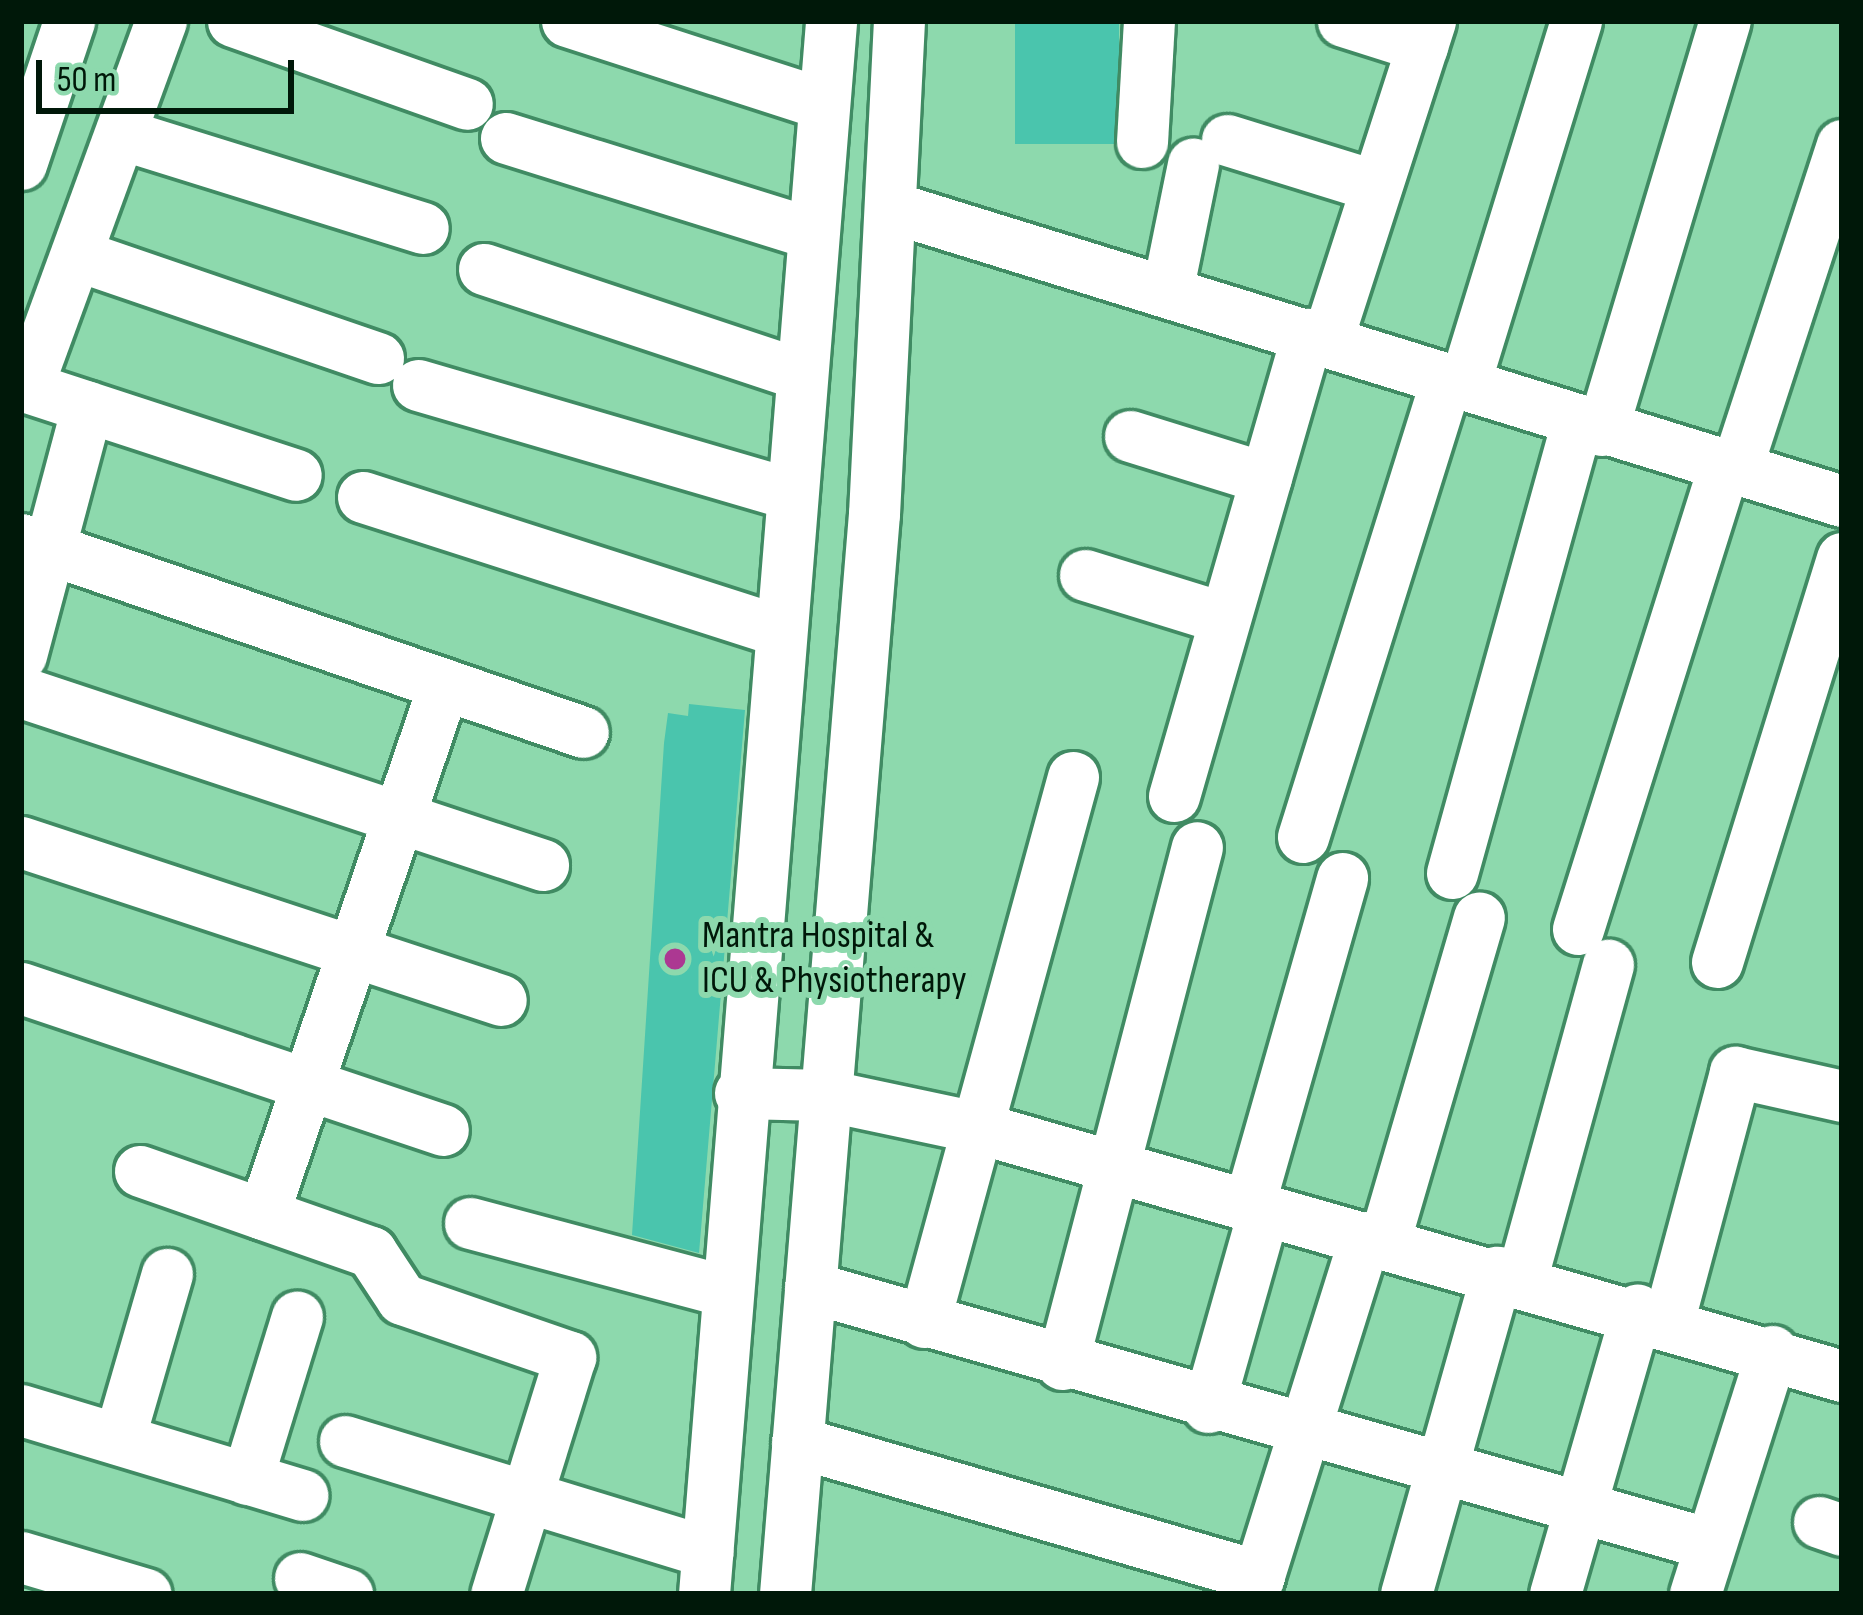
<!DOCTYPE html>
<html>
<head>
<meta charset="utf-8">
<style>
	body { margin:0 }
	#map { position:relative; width:1863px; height:1615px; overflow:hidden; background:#8dd9ad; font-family:"Sofia Sans Condensed",sans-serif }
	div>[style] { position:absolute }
	.building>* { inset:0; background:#4ac5ad; transform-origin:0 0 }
	.roads { filter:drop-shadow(3px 0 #408b63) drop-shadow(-3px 0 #408b63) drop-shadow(0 3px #408b63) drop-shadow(0 -3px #408b63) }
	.minor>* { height:51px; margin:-25.5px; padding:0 25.5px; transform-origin:25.5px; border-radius:25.5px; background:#fff }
	.dots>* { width:33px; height:33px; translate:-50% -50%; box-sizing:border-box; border:6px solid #8dd9ad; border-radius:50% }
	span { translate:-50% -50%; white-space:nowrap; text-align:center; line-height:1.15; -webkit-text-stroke:12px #8dd9ad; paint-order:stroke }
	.poi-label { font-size:39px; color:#001809 }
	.left { translate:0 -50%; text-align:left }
	.frame { position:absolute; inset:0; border:24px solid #001809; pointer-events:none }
	.scale { position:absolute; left:36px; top:60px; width:258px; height:54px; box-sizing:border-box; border:6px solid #001809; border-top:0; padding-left:15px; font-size:36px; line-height:42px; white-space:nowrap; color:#001809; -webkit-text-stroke:9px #8dd9ad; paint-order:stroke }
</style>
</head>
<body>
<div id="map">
	<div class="building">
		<div style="left:1015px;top:21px;width:104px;height:123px"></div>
		<div style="clip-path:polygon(689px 704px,745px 710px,699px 1253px,632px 1235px,664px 743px,668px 713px,688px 716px)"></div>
	</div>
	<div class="roads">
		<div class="minor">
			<div style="left:233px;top:21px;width:248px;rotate:19.5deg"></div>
			<div style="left:567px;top:21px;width:267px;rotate:17.9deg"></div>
			<div style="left:1343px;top:21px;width:83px;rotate:17.6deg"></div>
			<div style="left:121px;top:134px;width:316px;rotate:17.3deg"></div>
			<div style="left:506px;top:138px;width:319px;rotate:17.3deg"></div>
			<div style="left:1227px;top:140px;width:156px;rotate:17.2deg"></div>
			<div style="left:1142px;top:142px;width:121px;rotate:-86.7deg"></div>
			<div style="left:21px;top:164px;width:151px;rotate:-71.4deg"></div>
			<div style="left:891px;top:207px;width:995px;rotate:17.18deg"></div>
			<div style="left:80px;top:256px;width:315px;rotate:18.9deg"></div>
			<div style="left:484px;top:269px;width:330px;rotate:18.4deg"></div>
			<div style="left:1168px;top:287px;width:126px;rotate:-78.5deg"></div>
			<div style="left:1327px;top:340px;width:335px;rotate:-72.1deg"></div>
			<div style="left:21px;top:385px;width:289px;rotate:18.1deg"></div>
			<div style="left:418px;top:385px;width:385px;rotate:16.3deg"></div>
			<div style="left:1464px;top:385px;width:381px;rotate:-72.9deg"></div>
			<div style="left:27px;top:387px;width:390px;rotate:-69.9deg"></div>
			<div style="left:1602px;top:430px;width:427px;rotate:-73.3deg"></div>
			<div style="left:1130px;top:436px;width:142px;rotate:17.2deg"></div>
			<div style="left:1736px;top:469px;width:341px;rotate:-71.9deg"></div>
			<div style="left:363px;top:497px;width:436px;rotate:17.8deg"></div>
			<div style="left:21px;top:539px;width:594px;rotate:18.95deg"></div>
			<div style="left:1085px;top:575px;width:145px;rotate:17.2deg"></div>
			<div style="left:21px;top:655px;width:257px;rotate:-75.1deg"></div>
			<div style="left:21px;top:692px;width:550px;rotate:18.34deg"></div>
			<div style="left:1174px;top:796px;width:481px;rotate:-73.9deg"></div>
			<div style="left:1303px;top:837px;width:478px;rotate:-72.6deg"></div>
			<div style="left:21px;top:842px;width:505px;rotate:18.22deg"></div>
			<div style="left:1452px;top:873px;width:467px;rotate:-74.5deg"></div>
			<div style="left:1578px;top:929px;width:485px;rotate:-72.5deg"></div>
			<div style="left:1717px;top:962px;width:423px;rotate:-72.8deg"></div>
			<div style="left:21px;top:988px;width:445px;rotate:18.6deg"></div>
			<div style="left:740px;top:1093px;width:85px;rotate:1.3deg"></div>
			<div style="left:825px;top:1095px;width:154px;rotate:12deg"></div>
			<div style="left:976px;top:1127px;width:901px;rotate:16.04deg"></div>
			<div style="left:140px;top:1171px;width:245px;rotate:19.3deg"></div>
			<div style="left:371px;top:1252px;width:56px;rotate:56.6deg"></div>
			<div style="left:402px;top:1299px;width:178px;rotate:19deg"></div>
			<div style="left:570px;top:1357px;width:248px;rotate:107.3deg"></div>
			<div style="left:1249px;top:1205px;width:340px;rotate:-74.1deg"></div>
			<div style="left:263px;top:1214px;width:560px;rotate:-71.14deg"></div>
			<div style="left:470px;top:1223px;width:265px;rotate:14.9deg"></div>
			<div style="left:1384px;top:1242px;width:338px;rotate:-73.7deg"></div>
			<div style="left:1522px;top:1277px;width:324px;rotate:-74.6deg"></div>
			<div style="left:810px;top:1287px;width:935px;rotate:15.95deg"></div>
			<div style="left:1669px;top:1319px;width:256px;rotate:-75deg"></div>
			<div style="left:1735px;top:1072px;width:110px;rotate:12.6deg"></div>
			<div style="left:924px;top:1322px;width:565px;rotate:-74.71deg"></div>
			<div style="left:1062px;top:1364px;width:534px;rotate:-75.37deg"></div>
			<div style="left:1208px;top:1407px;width:206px;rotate:-74.2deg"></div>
			<div style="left:21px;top:1410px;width:294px;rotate:16.8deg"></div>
			<div style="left:119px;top:1439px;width:172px;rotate:-73.8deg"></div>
			<div style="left:345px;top:1441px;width:379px;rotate:17deg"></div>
			<div style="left:797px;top:1442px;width:481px;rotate:16.2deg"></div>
			<div style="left:247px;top:1479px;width:170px;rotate:-72.9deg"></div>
			<div style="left:1819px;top:1522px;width:24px;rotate:19deg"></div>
			<div style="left:21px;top:1557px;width:130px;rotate:16.5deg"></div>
			<div style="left:300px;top:1578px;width:50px;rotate:18.8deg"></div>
			<div style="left:704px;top:1594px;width:1578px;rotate:-85.38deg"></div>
			<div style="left:785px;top:1594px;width:1084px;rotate:-85.29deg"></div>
			<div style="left:874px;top:514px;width:494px;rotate:-87.1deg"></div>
			<div style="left:1253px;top:1594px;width:374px;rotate:-72.6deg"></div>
			<div style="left:1406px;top:1594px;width:335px;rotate:-74.2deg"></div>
			<div style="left:1555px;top:1594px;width:296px;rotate:-73.9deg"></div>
			<div style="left:1695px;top:1594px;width:255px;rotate:-72.4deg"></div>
		</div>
	</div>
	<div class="dots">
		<div style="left:675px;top:959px;background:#ac3892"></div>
	</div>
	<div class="poi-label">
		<span class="left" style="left:702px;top:959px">Mantra Hospital &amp;<br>ICU &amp; Physiotherapy</span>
	</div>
	<div class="frame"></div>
	<div class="scale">50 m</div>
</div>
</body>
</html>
